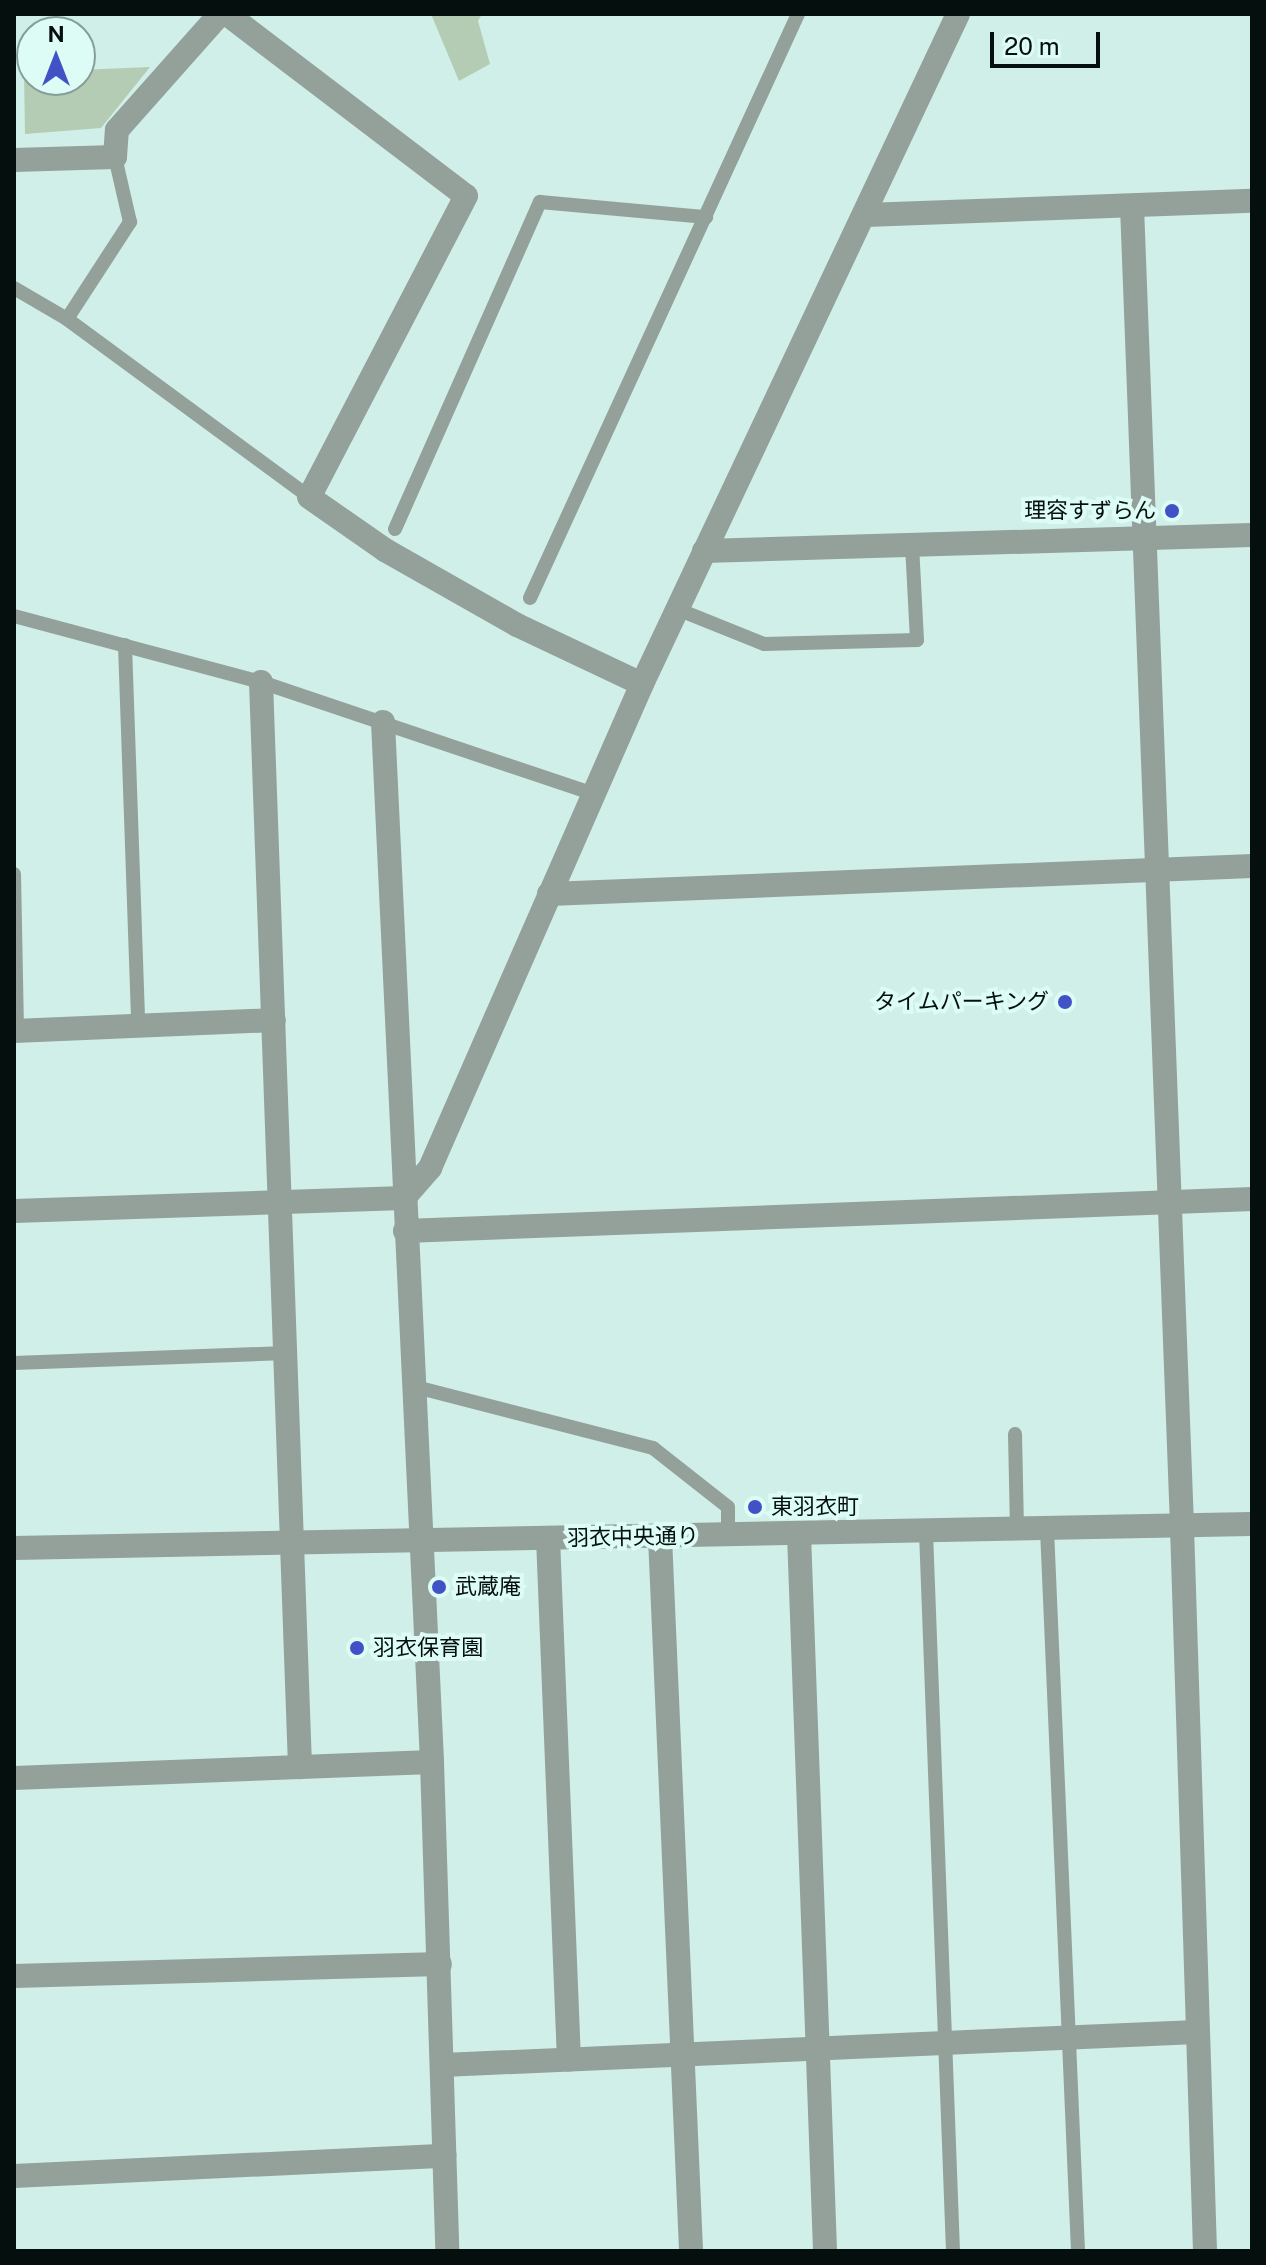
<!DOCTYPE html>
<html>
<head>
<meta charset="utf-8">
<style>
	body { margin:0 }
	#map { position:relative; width:1266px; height:2265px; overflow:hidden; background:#cfefe8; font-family:"Public Sans","Noto Sans JP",sans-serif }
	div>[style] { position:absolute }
	.green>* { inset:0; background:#b4ccb3 }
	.service>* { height:14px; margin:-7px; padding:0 7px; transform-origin:7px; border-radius:7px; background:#94a09a }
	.minor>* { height:24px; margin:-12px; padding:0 12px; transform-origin:12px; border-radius:12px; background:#94a09a }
	.tertiary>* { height:24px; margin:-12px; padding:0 12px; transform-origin:12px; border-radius:12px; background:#94a09a }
	.dots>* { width:22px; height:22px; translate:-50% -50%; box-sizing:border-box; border:4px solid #dcfcf5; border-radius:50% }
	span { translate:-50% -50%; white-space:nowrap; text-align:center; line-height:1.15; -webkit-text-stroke:8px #dcfcf5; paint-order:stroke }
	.poi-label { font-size:22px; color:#050f0d }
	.right { translate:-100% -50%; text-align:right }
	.left { translate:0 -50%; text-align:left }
	.street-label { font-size:22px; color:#050f0d }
	.frame { position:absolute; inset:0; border:16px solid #050f0d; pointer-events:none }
	.north { position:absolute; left:16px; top:16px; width:80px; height:80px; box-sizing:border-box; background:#dcfcf5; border:2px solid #869d98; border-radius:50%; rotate:0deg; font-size:22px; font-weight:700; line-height:32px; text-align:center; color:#050f0d }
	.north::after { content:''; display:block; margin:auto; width:28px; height:36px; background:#4152c6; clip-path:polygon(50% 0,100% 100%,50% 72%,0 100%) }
	.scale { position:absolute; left:990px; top:32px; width:110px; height:36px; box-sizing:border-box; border:4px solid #050f0d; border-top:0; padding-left:10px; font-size:24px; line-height:28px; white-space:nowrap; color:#050f0d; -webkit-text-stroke:6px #dcfcf5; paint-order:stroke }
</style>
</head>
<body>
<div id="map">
	<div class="green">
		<div style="clip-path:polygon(431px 14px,482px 14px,478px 21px,490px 64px,459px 81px)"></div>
		<div style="clip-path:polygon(150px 67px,101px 128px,25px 134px,24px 73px,32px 73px,32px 80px,80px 80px,80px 70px)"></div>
	</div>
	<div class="service">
		<div style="left:14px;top:288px;width:61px;rotate:30.3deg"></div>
		<div style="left:67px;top:319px;width:116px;rotate:-57deg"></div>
		<div style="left:130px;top:222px;width:67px;rotate:-103deg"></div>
		<div style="left:67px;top:319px;width:300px;rotate:36.3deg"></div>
		<div style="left:395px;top:529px;width:358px;rotate:-66.1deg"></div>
		<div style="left:540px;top:202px;width:167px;rotate:5.2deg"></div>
		<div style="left:530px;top:598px;width:643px;rotate:-65.35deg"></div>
		<div style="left:677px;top:609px;width:94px;rotate:21.9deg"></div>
		<div style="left:764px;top:644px;width:153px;rotate:-1.5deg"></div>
		<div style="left:917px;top:640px;width:95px;rotate:-93deg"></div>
		<div style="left:14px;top:616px;width:256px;rotate:15deg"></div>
		<div style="left:261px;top:682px;width:351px;rotate:18.6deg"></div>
		<div style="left:125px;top:645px;width:381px;rotate:88deg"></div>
		<div style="left:14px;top:874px;width:157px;rotate:88.9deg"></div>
		<div style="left:14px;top:1363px;width:271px;rotate:-2.1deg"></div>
		<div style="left:412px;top:1386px;width:249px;rotate:14.4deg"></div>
		<div style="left:653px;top:1448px;width:95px;rotate:38.2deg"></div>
		<div style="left:728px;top:1507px;width:28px;rotate:90deg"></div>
		<div style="left:1015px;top:1434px;width:96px;rotate:88.8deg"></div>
		<div style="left:1047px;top:1529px;width:723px;rotate:87.54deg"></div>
		<div style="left:926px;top:1532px;width:720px;rotate:87.85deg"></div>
	</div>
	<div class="minor">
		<div style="left:227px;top:14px;width:300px;rotate:37.3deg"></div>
		<div style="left:466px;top:196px;width:339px;rotate:117.5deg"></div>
		<div style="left:309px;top:497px;width:93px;rotate:34.9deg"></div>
		<div style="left:385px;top:550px;width:152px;rotate:29.6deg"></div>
		<div style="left:517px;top:625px;width:138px;rotate:25.3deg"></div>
		<div style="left:14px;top:160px;width:101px;rotate:-1.7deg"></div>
		<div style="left:115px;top:157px;width:27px;rotate:-86deg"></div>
		<div style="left:117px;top:130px;width:155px;rotate:-48.4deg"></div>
		<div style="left:1132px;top:206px;width:1322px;rotate:87.83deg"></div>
		<div style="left:865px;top:215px;width:387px;rotate:-2.1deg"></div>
		<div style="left:704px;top:551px;width:548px;rotate:-1.67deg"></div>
		<div style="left:261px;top:682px;width:1086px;rotate:87.94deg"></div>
		<div style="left:383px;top:722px;width:1041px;rotate:87.3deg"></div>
		<div style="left:432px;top:1762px;width:489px;rotate:88.2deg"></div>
		<div style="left:549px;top:894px;width:704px;rotate:-2.28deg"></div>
		<div style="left:14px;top:1031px;width:260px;rotate:-2.4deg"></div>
		<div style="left:14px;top:1211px;width:390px;rotate:-1.9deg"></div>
		<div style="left:404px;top:1198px;width:40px;rotate:-49deg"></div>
		<div style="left:430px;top:1168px;width:528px;rotate:-66.35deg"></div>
		<div style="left:642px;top:684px;width:741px;rotate:-64.75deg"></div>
		<div style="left:405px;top:1231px;width:848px;rotate:-2.16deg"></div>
		<div style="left:799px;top:1534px;width:717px;rotate:87.92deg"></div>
		<div style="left:660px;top:1537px;width:715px;rotate:87.51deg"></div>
		<div style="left:548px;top:1538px;width:522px;rotate:87.7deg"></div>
		<div style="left:14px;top:1778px;width:418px;rotate:-2.2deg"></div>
		<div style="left:14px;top:1976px;width:426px;rotate:-1.6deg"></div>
		<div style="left:443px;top:2065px;width:754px;rotate:-2.51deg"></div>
		<div style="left:14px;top:2176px;width:431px;rotate:-2.7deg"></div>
	</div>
	<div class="tertiary">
		<div style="left:1182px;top:1527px;width:724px;rotate:88.18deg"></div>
		<div style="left:14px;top:1548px;width:1238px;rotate:-1.11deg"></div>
	</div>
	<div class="dots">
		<div style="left:1172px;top:511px;background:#4152c6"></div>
		<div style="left:1065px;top:1002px;background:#4152c6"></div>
		<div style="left:755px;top:1507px;background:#4152c6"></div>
		<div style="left:439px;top:1587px;background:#4152c6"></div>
		<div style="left:357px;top:1648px;background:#4152c6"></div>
	</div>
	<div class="poi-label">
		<span class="right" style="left:1156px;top:511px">理容すずらん</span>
		<span class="right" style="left:1049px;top:1002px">タイムパーキング</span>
		<span class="left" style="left:771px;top:1507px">東羽衣町</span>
		<span class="left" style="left:455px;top:1587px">武蔵庵</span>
		<span class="left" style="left:373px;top:1648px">羽衣保育園</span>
	</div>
	<div class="street-label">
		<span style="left:633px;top:1537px;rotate:-1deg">羽衣中央通り</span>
	</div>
	<div class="frame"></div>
	<div class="north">N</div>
	<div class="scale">20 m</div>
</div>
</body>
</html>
